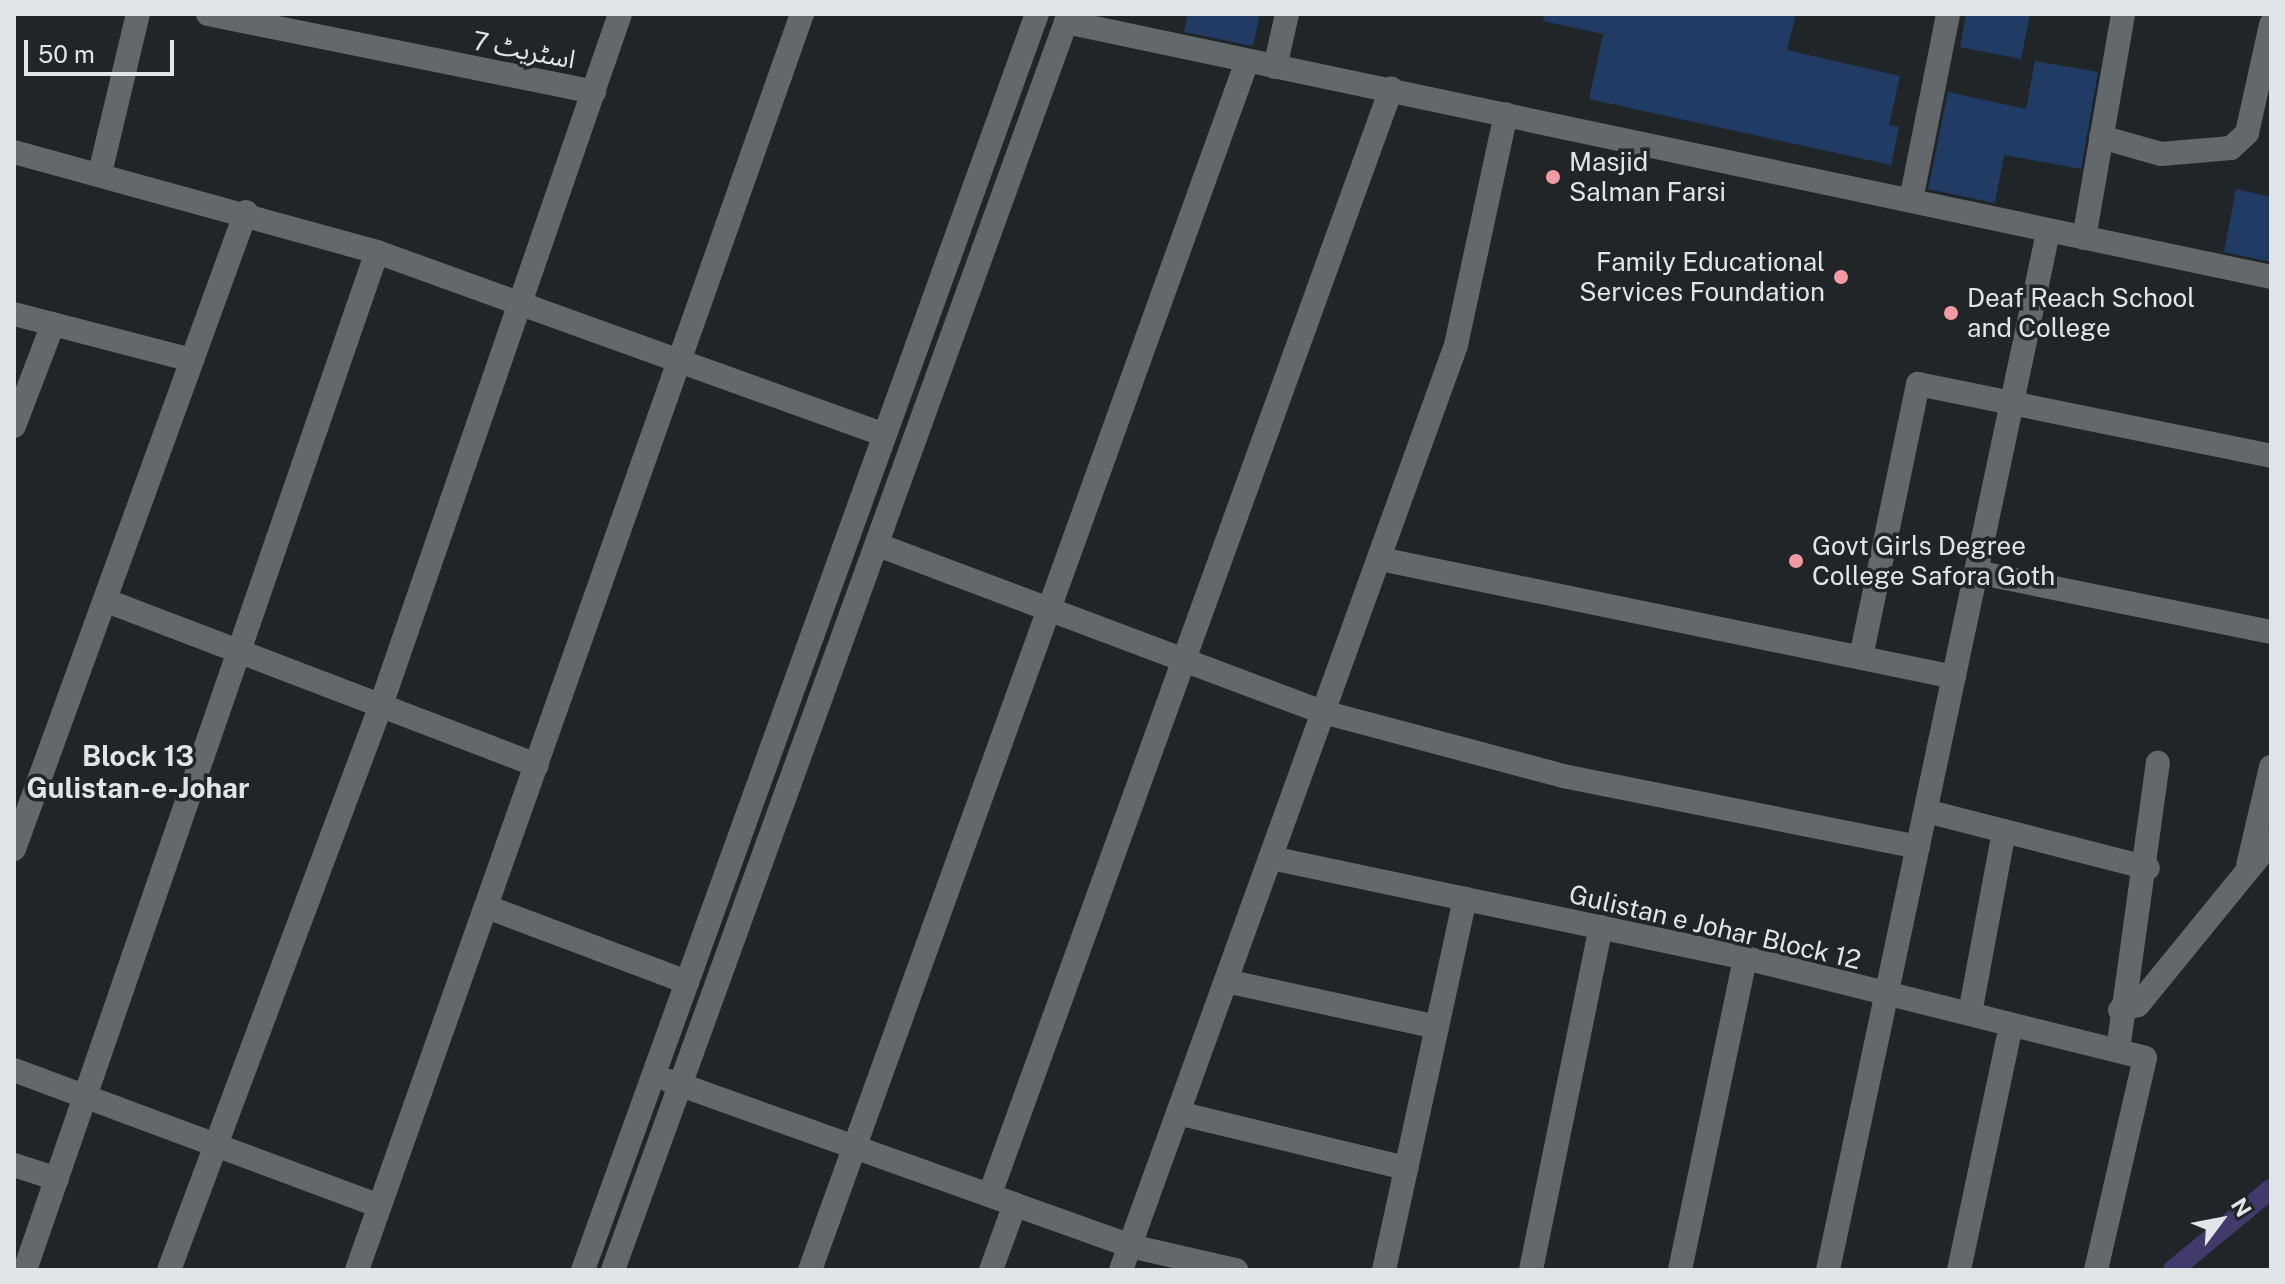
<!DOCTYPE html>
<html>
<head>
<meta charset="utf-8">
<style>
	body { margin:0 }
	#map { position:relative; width:2285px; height:1284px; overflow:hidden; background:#202527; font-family:"Public Sans","Noto Sans Arabic",sans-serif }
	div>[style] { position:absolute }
	.canal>* { height:20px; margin:-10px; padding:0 10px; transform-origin:10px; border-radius:10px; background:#403b6a }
	.building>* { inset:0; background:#213c64 }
	.minor>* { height:24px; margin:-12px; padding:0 12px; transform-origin:12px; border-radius:12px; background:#63686b }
	.dots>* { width:22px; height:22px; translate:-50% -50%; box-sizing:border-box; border:4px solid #202527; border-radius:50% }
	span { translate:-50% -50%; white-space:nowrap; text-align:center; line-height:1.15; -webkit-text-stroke:7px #202527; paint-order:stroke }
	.street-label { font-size:26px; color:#e2e5e7 }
	.poi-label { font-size:26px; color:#e2e5e7 }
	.left { translate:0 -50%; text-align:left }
	.right { translate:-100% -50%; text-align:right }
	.neighbourhood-label { font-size:28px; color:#e2e5e7; font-weight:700 }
	.frame { position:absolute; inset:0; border:16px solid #e2e5e7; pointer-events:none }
	.north { position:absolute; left:2181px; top:1180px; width:80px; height:80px; -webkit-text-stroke:6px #202527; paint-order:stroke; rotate:58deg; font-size:22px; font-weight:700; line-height:32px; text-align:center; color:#e2e5e7 }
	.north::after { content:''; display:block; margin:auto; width:28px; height:36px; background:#e2e5e7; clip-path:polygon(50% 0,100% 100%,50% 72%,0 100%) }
	.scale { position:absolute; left:24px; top:40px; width:150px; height:36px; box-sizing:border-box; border:4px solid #e2e5e7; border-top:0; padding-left:10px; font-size:24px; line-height:28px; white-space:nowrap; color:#e2e5e7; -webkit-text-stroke:6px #202527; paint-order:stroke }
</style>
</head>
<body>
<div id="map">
	<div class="canal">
		<div style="left:2173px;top:1270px;width:127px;rotate:-39.6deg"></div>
	</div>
	<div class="building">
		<div style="clip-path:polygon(1188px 14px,1260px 14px,1253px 46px,1184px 32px)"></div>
		<div style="clip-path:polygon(1544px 14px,1796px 14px,1787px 50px,1900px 76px,1889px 125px,1899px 127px,1891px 165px,1589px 99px,1603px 34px,1543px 21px)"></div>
		<div style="clip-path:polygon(1966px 14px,2030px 14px,2021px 59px,1960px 47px)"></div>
		<div style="clip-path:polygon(2035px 61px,2098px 72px,2081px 169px,2004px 155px,1995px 203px,1928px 189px,1948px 92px,2026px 109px)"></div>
		<div style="clip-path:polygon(2236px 189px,2271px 197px,2271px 262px,2224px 252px)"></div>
	</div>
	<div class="minor">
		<div style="left:208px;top:14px;width:394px;rotate:11.4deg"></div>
		<div style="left:1066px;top:22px;width:1232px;rotate:11.95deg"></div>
		<div style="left:1275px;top:67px;width:54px;rotate:-77.2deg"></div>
		<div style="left:2101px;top:137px;width:62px;rotate:15.8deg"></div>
		<div style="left:2161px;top:154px;width:70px;rotate:-4.9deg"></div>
		<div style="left:2231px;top:148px;width:22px;rotate:-43deg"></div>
		<div style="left:2247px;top:133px;width:111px;rotate:-77.5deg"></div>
		<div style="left:14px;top:152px;width:377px;rotate:15.4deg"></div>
		<div style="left:377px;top:252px;width:537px;rotate:19.82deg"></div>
		<div style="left:100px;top:173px;width:163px;rotate:-76.6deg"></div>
		<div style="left:1911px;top:200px;width:190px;rotate:-78.7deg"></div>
		<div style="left:2084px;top:238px;width:227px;rotate:-80.1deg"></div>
		<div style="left:14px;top:314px;width:184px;rotate:14.5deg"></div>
		<div style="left:14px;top:426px;width:109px;rotate:-69.1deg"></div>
		<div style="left:878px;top:545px;width:475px;rotate:20.6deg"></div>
		<div style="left:1323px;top:712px;width:248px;rotate:14.9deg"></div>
		<div style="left:1563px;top:776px;width:362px;rotate:11.3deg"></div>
		<div style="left:1380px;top:559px;width:586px;rotate:11.62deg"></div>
		<div style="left:1976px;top:572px;width:301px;rotate:11.5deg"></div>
		<div style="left:107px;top:601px;width:460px;rotate:20.9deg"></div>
		<div style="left:1861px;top:657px;width:279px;rotate:-78.2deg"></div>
		<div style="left:1918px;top:384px;width:360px;rotate:11.5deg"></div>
		<div style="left:1926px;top:811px;width:229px;rotate:14.4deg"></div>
		<div style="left:14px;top:849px;width:678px;rotate:-69.99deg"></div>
		<div style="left:1271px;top:858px;width:484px;rotate:11.9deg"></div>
		<div style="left:1745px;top:958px;width:412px;rotate:14deg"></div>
		<div style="left:2145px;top:1058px;width:218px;rotate:103deg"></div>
		<div style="left:2248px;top:866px;width:102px;rotate:-76.9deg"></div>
		<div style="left:487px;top:907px;width:214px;rotate:20.6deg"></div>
		<div style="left:1226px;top:981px;width:216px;rotate:12.3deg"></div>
		<div style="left:2120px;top:1010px;width:19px;rotate:-16deg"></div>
		<div style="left:2138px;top:1005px;width:210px;rotate:-50.8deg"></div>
		<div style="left:1970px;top:1013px;width:185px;rotate:-79.4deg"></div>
		<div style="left:2118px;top:1050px;width:290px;rotate:-82.1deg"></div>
		<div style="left:14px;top:1070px;width:390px;rotate:20.4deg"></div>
		<div style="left:670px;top:1081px;width:489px;rotate:19.7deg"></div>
		<div style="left:1130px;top:1246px;width:109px;rotate:12.8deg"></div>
		<div style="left:1178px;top:1113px;width:235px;rotate:13.6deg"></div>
		<div style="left:14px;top:1165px;width:45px;rotate:18deg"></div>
		<div style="left:990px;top:1194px;width:1176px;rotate:-70.05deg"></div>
		<div style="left:25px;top:1270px;width:1077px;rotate:-70.93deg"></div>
		<div style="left:169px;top:1270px;width:603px;rotate:-69.43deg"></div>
		<div style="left:381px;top:705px;width:731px;rotate:-70.92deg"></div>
		<div style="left:357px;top:1270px;width:1333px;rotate:-70.49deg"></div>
		<div style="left:583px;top:1270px;width:1336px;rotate:-70.13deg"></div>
		<div style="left:613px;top:1270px;width:1336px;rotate:-70.05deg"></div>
		<div style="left:810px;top:1270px;width:1282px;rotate:-70.12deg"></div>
		<div style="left:991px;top:1270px;width:70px;rotate:-70deg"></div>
		<div style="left:1121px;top:1270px;width:984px;rotate:-70.09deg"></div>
		<div style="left:1456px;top:345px;width:236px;rotate:-77.8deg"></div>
		<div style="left:1384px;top:1270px;width:380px;rotate:-77.7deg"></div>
		<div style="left:1531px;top:1270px;width:350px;rotate:-78.5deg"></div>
		<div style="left:1680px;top:1270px;width:319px;rotate:-78.2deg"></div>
		<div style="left:1828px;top:1270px;width:1061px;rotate:-78.03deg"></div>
		<div style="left:1959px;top:1270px;width:250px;rotate:-78deg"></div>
	</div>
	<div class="dots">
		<div style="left:1553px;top:177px;background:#f49aa3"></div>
		<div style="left:1841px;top:277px;background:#f49aa3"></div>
		<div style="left:1951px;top:313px;background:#f49aa3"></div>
		<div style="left:1796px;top:561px;background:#f49aa3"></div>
	</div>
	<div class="street-label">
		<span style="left:524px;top:50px;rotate:11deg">اسٹریٹ 7</span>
		<span style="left:1715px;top:927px;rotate:13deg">Gulistan e Johar Block 12</span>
	</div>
	<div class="poi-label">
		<span class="left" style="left:1569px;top:177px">Masjid<br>Salman Farsi</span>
		<span class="right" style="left:1825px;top:277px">Family Educational<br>Services Foundation</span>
		<span class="left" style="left:1967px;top:313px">Deaf Reach School<br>and College</span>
		<span class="left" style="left:1812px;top:561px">Govt Girls Degree<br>College Safora Goth</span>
	</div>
	<div class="neighbourhood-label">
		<span style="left:138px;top:772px">Block 13<br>Gulistan-e-Johar</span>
	</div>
	<div class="frame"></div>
	<div class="north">N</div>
	<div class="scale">50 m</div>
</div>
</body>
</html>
